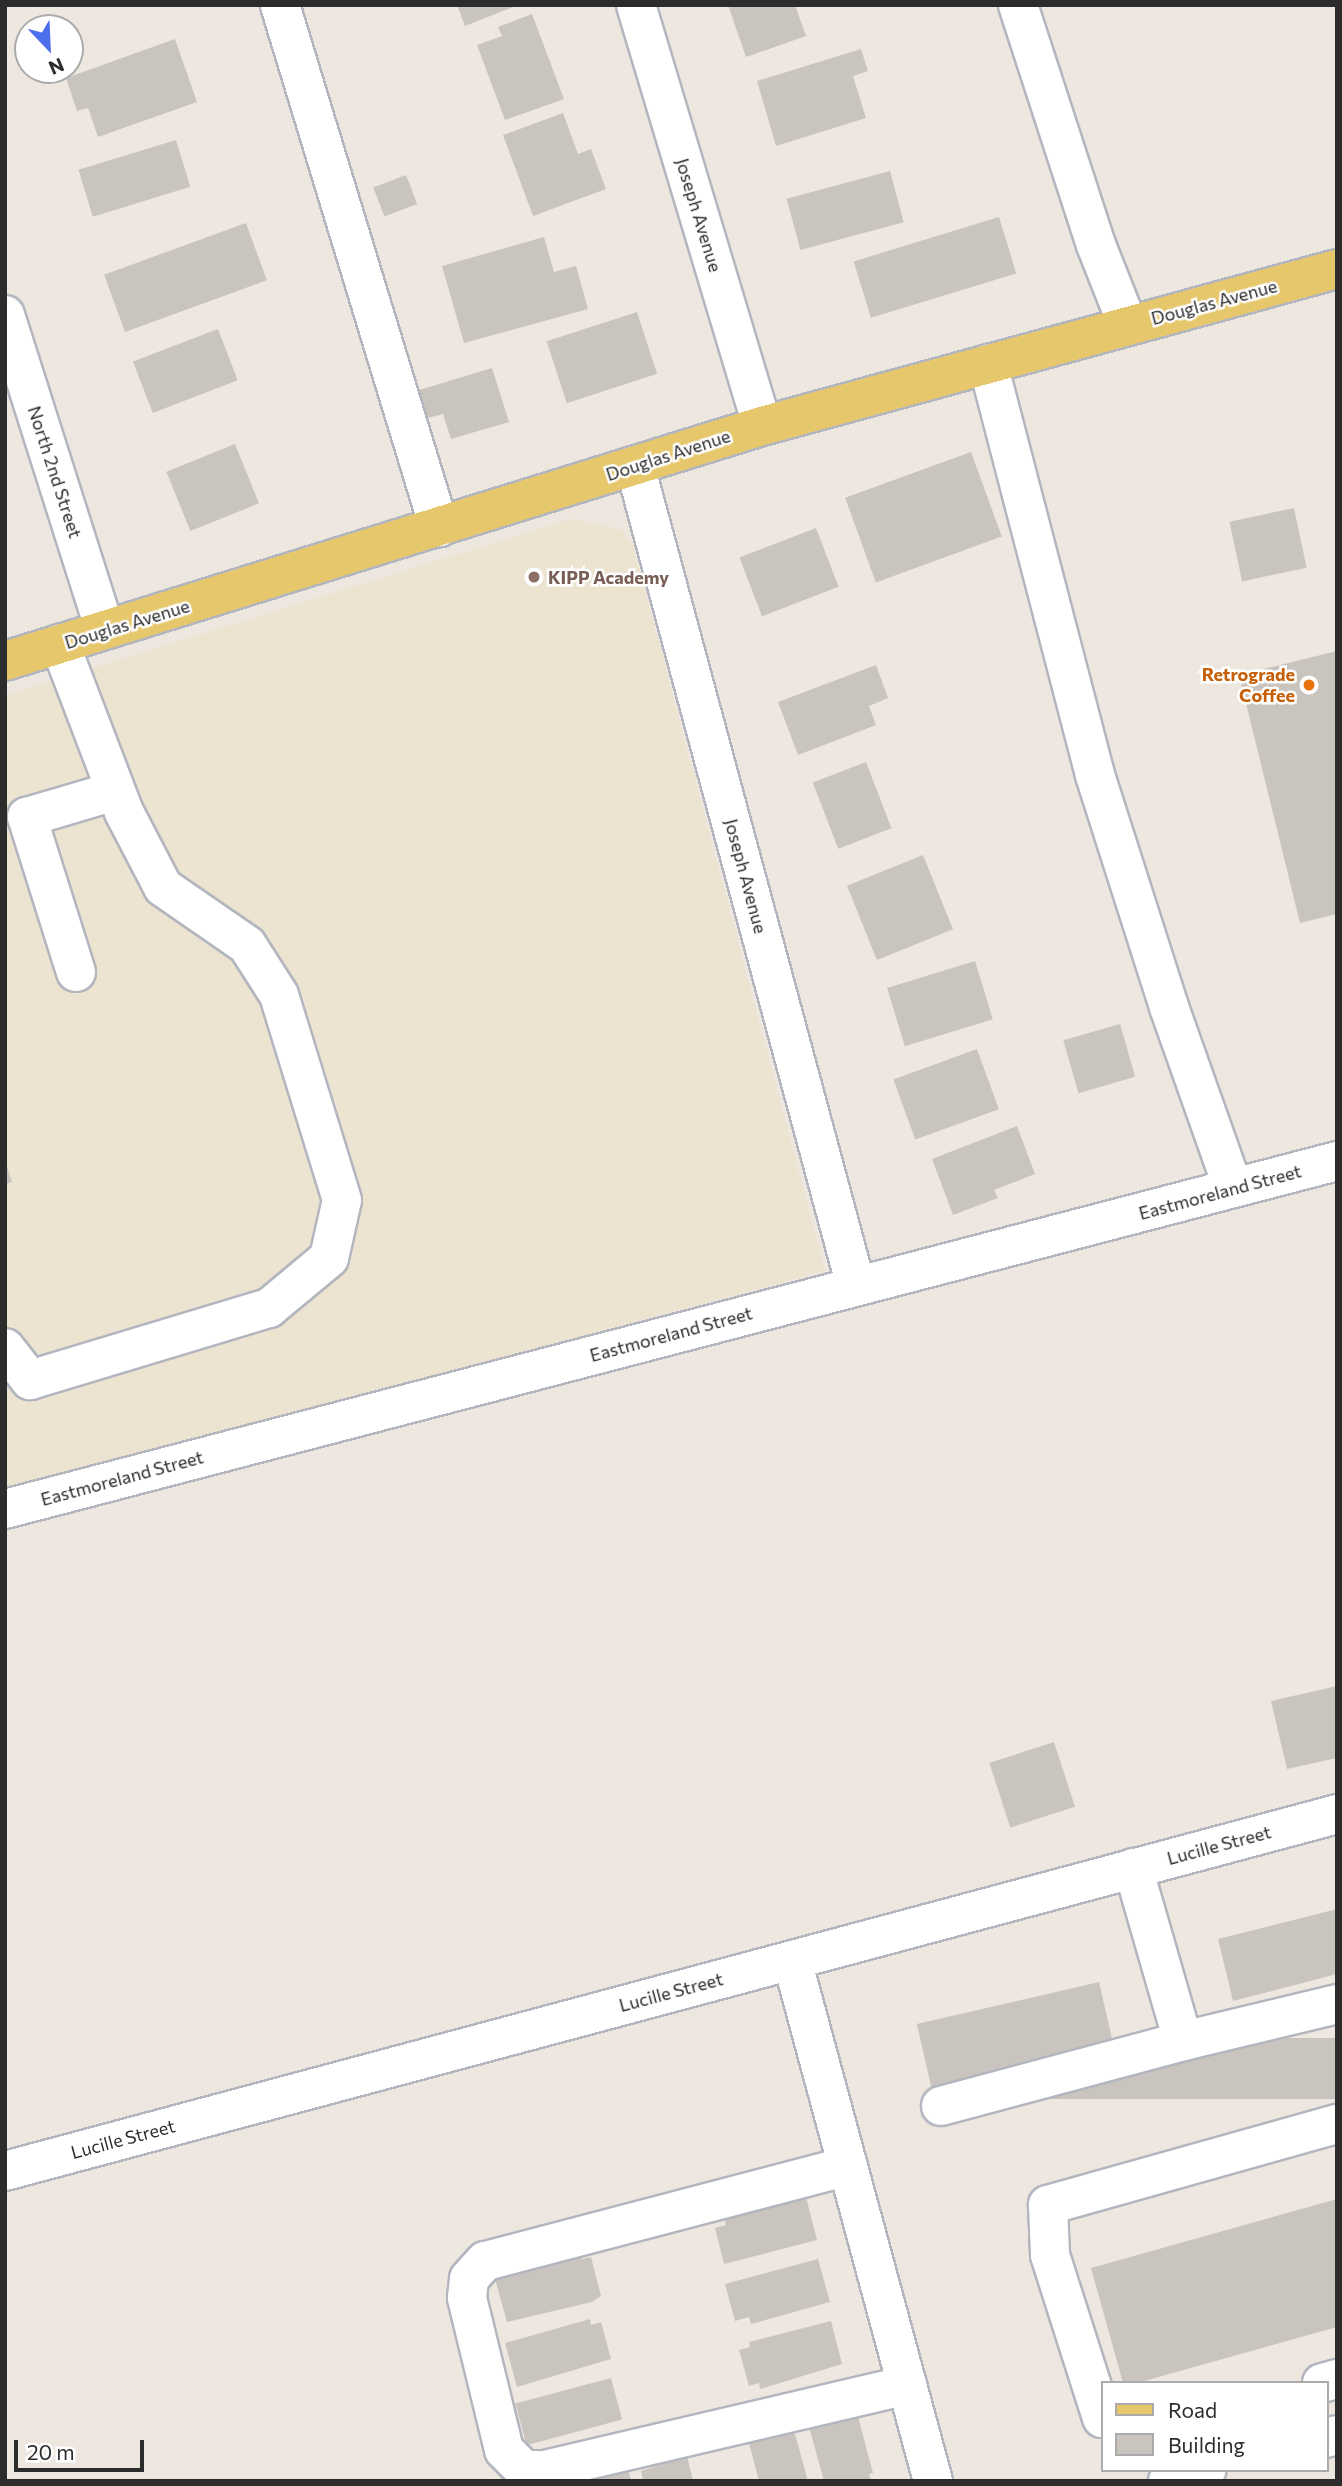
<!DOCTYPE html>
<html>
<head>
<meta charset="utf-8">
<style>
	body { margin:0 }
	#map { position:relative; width:1342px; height:2486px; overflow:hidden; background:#ede7e0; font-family:Commissioner,sans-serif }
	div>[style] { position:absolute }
	.education>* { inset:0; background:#ede3d1 }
	.building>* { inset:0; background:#c9c5be; transform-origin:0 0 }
	.roads { filter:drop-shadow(2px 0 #b3b6bf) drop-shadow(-2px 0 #b3b6bf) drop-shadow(0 2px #b3b6bf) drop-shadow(0 -2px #b3b6bf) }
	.minor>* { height:38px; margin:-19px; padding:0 19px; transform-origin:19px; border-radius:19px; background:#fff }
	.major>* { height:38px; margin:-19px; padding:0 19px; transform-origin:19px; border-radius:19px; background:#e7c76b }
	.dots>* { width:19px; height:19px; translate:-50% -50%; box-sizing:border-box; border:4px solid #fff; border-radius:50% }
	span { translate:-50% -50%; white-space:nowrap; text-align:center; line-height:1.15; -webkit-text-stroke:5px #fff; paint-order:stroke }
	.street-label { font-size:18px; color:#2c2c2c }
	.education-label { font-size:18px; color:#785e54; font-weight:700 }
	.left { translate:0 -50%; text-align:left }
	.food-label { font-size:18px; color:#c56008; font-weight:700 }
	.right { translate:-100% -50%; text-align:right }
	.frame { position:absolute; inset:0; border:7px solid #2c2c2c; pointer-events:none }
	.legend { position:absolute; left:1101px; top:2381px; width:228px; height:91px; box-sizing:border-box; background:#fff; border:2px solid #ababab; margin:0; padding:9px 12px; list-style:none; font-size:21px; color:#2c2c2c }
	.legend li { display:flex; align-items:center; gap:14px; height:35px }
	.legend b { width:35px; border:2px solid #ababab }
	.north { position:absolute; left:14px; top:14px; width:70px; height:70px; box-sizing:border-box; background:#fff; border:2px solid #ababab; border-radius:50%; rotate:157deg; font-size:19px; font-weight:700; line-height:28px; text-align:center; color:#2c2c2c }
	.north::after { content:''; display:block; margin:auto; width:24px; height:32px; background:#4d6eed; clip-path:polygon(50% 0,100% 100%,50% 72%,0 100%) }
	.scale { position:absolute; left:14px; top:2440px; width:130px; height:32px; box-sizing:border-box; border:4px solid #2c2c2c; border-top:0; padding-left:9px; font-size:21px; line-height:24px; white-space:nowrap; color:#2c2c2c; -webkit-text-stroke:5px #fff; paint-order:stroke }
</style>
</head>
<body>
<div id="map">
	<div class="education">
		<div style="clip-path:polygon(571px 519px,621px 529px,633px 544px,825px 1271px,5px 1490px,5px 695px)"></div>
	</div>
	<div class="building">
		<div style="clip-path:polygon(457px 5px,518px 5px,465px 26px)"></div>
		<div style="clip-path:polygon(728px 5px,795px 5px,806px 36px,746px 57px)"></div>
		<div style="clip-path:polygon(532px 14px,564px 99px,505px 120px,477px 45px,502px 36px,498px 27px)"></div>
		<div style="clip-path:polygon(175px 39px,197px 102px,98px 137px,88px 108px,77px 111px,66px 78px)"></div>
		<div style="clip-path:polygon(861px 49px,868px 71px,853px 76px,866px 118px,776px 146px,757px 81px)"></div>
		<div style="clip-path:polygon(563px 113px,578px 154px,591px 149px,606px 189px,533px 216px,503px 135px)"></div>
		<div style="left:176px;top:140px;width:49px;height:102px;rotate:73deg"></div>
		<div style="left:890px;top:171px;width:53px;height:107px;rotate:75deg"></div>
		<div style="left:406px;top:175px;width:31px;height:35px;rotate:69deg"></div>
		<div style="left:999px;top:217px;width:59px;height:152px;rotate:73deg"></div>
		<div style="left:246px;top:223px;width:61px;height:151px;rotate:70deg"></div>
		<div style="clip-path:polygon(544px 237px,554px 272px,576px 266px,588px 309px,464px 343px,442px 266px)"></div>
		<div style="left:637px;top:312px;width:65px;height:95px;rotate:72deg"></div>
		<div style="left:218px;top:329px;width:55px;height:91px;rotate:69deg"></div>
		<div style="clip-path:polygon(492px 368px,509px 422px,451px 439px,443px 414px,424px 419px,416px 391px)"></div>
		<div style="left:235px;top:444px;width:64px;height:74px;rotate:68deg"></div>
		<div style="left:971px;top:452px;width:90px;height:134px;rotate:70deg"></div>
		<div style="left:1294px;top:508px;width:61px;height:66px;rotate:78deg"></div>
		<div style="left:816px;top:528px;width:63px;height:82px;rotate:69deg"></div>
		<div style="clip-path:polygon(1337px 651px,1337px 914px,1300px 923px,1239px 675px)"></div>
		<div style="clip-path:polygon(876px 665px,888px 698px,869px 706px,876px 725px,798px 755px,778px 702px)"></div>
		<div style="left:866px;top:762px;width:71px;height:57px;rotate:69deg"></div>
		<div style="left:923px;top:855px;width:80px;height:82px;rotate:68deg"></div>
		<div style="left:975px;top:961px;width:61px;height:92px;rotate:73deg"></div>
		<div style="left:1120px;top:1024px;width:55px;height:59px;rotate:74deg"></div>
		<div style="left:977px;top:1049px;width:64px;height:89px;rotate:70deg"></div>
		<div style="clip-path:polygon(1017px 1126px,1035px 1174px,994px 1190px,998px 1198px,953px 1215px,932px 1159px)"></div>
		<div style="clip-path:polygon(5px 1161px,12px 1182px,5px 1184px)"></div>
		<div style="clip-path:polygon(1337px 1686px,1337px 1758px,1287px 1769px,1271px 1701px)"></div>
		<div style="left:1054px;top:1742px;width:68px;height:68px;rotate:72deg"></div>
		<div style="clip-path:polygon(1337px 1909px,1337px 1974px,1233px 2001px,1218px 1939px)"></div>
		<div style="left:1099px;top:1982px;width:70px;height:187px;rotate:77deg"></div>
		<div style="left:1337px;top:2038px;width:61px;height:376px;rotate:90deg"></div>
		<div style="clip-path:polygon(806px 2197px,817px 2240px,724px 2264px,715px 2228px,726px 2225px,724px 2218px)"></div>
		<div style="clip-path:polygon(1337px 2199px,1337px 2327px,1137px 2383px,1123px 2383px,1091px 2268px)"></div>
		<div style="clip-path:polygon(580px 2254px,582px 2259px,591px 2257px,601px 2296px,592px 2302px,507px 2322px,495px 2279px)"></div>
		<div style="clip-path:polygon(818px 2259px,830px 2302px,751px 2324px,749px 2317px,735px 2321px,725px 2284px)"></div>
		<div style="clip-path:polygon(590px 2319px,591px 2325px,601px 2322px,611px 2359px,517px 2387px,505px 2343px)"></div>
		<div style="clip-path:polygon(831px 2321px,842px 2364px,760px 2389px,759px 2383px,749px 2386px,739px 2350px,750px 2347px,749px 2342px)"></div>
		<div style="left:611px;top:2378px;width:43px;height:99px;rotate:75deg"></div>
		<div style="clip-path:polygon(857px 2413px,873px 2473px,869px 2474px,871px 2481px,824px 2481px,809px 2427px)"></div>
		<div style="clip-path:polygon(793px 2427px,808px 2481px,759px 2481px,749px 2443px)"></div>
		<div style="clip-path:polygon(687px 2456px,693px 2481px,643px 2481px,641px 2471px)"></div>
		<div style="clip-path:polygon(628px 2468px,631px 2481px,590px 2481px,589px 2478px)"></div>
	</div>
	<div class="roads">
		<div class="minor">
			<div style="left:280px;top:5px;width:546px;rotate:73.06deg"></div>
			<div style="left:636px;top:5px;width:439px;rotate:73.3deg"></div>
			<div style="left:1018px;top:5px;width:252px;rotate:72deg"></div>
			<div style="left:1096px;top:245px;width:87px;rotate:68.4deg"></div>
			<div style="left:5px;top:315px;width:330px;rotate:72.4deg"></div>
			<div style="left:988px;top:364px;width:425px;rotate:75.4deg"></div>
			<div style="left:1095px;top:775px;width:244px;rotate:72.3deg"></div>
			<div style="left:1169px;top:1007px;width:192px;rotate:70.5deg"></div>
			<div style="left:635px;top:466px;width:849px;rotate:74.92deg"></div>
			<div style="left:76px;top:972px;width:163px;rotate:-107.5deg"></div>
			<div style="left:27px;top:817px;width:92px;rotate:-16.5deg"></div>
			<div style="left:5px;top:1348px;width:41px;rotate:52deg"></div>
			<div style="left:30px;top:1380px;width:250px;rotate:-16.8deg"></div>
			<div style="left:269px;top:1308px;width:78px;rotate:-39.8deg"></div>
			<div style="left:329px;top:1258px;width:59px;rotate:-77.4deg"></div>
			<div style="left:342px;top:1200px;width:214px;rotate:-107.1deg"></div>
			<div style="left:279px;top:995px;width:59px;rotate:-122.6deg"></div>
			<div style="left:247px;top:945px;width:102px;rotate:-145.4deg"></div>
			<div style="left:163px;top:887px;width:85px;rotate:-117.5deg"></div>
			<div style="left:124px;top:812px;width:180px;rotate:-110.9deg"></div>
			<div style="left:5px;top:1509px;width:1377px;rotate:-14.64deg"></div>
			<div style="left:792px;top:1960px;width:540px;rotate:74.86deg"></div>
			<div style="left:1183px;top:2041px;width:158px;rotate:-13.5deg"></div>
			<div style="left:941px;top:2106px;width:251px;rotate:-15deg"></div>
			<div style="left:1183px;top:2041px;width:180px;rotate:-106.1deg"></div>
			<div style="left:848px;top:2166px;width:375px;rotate:165.3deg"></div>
			<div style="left:485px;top:2261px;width:24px;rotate:132deg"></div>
			<div style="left:469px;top:2279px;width:19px;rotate:96deg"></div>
			<div style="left:467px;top:2298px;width:156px;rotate:76.3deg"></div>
			<div style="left:504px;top:2450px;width:28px;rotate:45deg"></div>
			<div style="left:524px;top:2470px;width:21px"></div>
			<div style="left:545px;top:2470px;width:372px;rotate:-13.2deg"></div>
			<div style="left:5px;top:2171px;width:1379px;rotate:-15deg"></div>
			<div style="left:1322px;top:2383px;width:16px;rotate:-15deg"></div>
			<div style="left:1102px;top:2418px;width:171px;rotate:-107.7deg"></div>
			<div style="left:1050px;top:2255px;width:50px;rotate:-92.3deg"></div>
			<div style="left:1048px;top:2205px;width:300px;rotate:-15.7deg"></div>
			<div style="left:1326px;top:2438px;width:11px;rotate:-15deg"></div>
			<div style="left:1168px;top:2481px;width:40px;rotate:-16deg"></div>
		</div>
		<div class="major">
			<div style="left:5px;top:661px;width:793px;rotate:-17.25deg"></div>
			<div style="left:762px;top:426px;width:596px;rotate:-15.27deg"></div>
		</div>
	</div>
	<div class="dots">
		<div style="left:534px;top:577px;background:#8d6e63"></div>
		<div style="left:1309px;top:685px;background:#e8710a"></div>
	</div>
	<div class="street-label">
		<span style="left:699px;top:215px;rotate:73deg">Joseph Avenue</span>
		<span style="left:1214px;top:302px;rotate:-15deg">Douglas Avenue</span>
		<span style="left:668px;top:455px;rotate:-18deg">Douglas Avenue</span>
		<span style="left:55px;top:472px;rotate:72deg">North 2nd Street</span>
		<span style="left:127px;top:624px;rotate:-17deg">Douglas Avenue</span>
		<span style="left:746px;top:876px;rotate:75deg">Joseph Avenue</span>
		<span style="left:1220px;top:1192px;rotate:-15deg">Eastmoreland Street</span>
		<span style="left:671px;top:1334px;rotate:-15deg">Eastmoreland Street</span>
		<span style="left:122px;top:1478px;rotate:-15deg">Eastmoreland Street</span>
		<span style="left:1219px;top:1845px;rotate:-15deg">Lucille Street</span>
		<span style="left:671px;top:1992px;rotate:-15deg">Lucille Street</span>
		<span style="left:123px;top:2139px;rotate:-15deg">Lucille Street</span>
	</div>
	<div class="education-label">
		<span class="left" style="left:548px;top:577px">KIPP Academy</span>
	</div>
	<div class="food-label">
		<span class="right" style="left:1295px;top:685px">Retrograde<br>Coffee</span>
	</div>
	<div class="frame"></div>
	<ul class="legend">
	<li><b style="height:9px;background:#e7c76b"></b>Road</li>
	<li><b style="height:19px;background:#c9c5be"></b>Building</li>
	</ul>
	<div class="north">N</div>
	<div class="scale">20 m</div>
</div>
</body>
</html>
